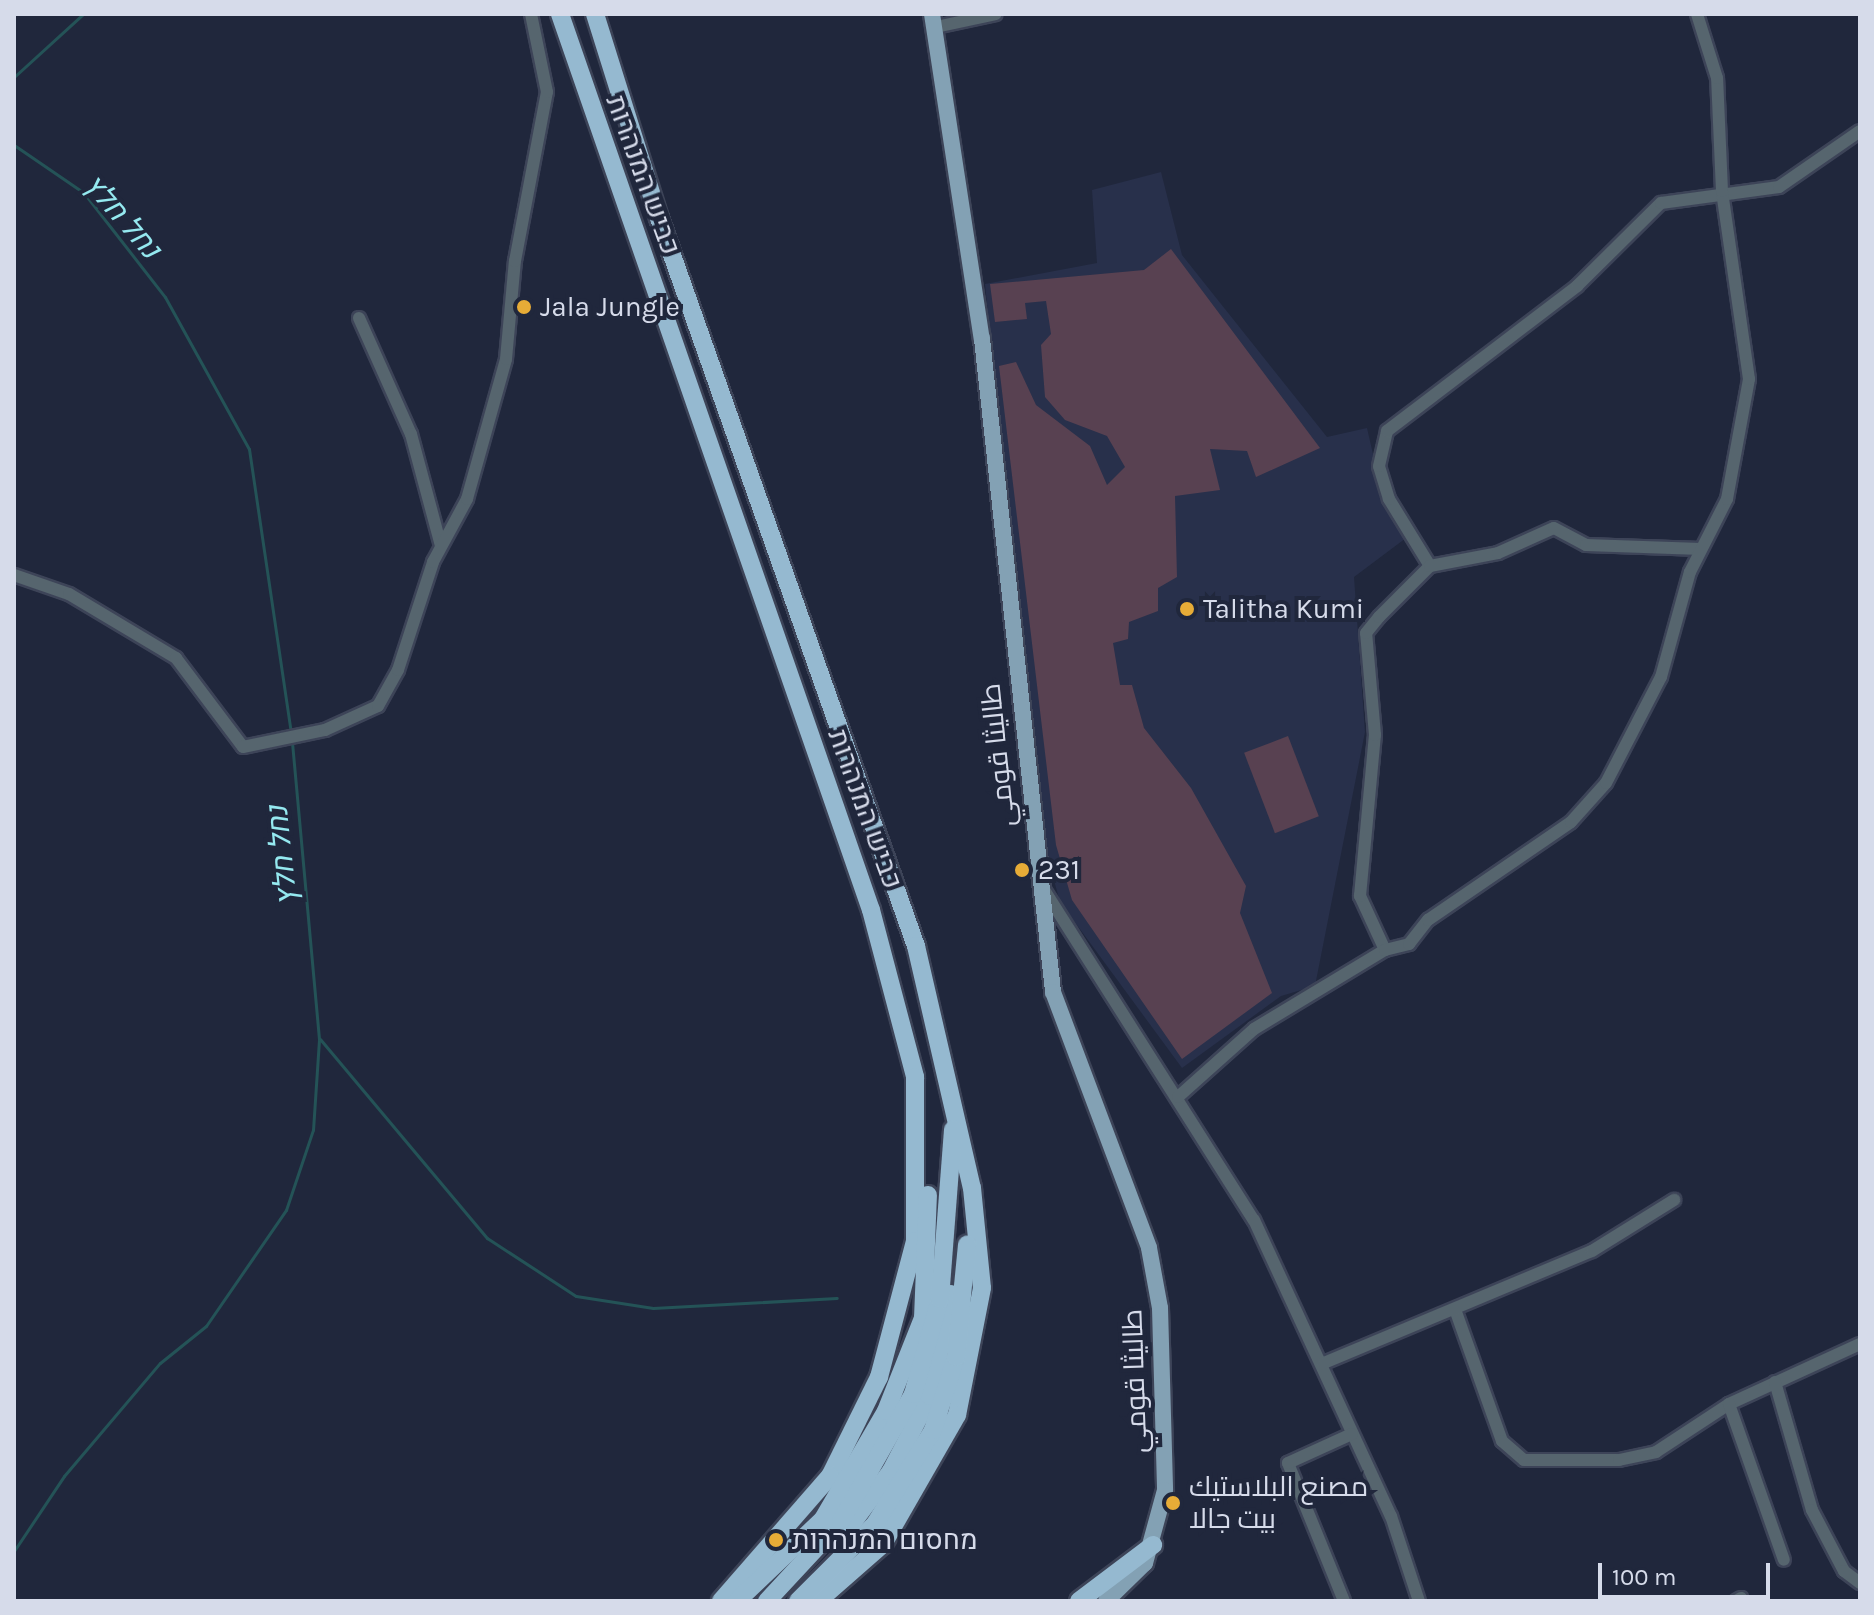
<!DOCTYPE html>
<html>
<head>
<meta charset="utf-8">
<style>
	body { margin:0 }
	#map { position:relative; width:1874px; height:1615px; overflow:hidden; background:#20273c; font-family:Karla,Cairo,Heebo,sans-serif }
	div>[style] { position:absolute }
	.built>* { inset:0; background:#28304b }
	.green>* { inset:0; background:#584151; transform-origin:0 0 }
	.stream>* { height:3px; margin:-1.5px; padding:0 1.5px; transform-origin:1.5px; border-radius:1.5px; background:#245357 }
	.roads { filter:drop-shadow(2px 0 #3d4458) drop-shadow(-2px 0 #3d4458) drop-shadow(0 2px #3d4458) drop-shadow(0 -2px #3d4458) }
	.minor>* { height:12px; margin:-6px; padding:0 6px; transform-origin:6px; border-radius:6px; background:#56656e }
	.major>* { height:16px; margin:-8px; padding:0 8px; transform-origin:8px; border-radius:8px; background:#83a1b4 }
	.highway>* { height:18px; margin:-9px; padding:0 9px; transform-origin:9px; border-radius:9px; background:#95b9d0 }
	.dots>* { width:22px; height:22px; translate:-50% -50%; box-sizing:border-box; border:4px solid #20273c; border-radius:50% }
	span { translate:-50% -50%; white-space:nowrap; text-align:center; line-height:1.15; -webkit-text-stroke:8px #20273c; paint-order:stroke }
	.street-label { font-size:28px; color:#d6dbea }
	.poi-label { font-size:28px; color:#d6dbea }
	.left { translate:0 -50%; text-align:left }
	.water-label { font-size:30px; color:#95e9f0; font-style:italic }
	.frame { position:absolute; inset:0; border:16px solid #d6dbea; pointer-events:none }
	.scale { position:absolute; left:1598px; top:1563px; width:172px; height:36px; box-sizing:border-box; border:4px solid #d6dbea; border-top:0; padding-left:10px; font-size:24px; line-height:28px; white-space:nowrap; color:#d6dbea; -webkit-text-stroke:6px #20273c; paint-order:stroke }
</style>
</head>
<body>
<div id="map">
	<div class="built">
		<div style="clip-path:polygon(1161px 172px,1182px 255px,1327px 437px,1367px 428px,1384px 502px,1406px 538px,1354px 577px,1365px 732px,1315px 986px,1281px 996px,1182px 1068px,1060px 902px,1039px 826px,985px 284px,1097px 263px,1092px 190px)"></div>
	</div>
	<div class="green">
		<div style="clip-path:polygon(1171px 249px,1320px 448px,1256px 477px,1247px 451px,1210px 449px,1220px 490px,1175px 496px,1177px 577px,1158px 588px,1158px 611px,1129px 622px,1128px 639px,1113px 643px,1120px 685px,1132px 685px,1144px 728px,1191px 788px,1246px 886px,1240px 913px,1272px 993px,1182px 1059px,1072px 900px,1056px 845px,999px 366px,1016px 362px,1036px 405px,1090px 446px,1107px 485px,1125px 467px,1107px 436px,1065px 420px,1045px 397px,1041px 345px,1051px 334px,1046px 301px,1025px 303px,1027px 319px,995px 322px,990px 284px,1144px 270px)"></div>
		<div style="left:1288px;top:736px;width:86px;height:47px;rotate:69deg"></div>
	</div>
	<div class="stream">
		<div style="left:14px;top:77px;width:93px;rotate:-42.4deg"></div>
		<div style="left:14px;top:145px;width:85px;rotate:34.4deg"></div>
		<div style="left:84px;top:193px;width:132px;rotate:52.1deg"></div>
		<div style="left:165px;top:297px;width:174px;rotate:61.1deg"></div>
		<div style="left:249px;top:449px;width:289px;rotate:81.6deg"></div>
		<div style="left:320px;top:1039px;width:260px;rotate:50deg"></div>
		<div style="left:487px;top:1238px;width:106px;rotate:33.1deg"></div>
		<div style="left:576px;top:1296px;width:78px;rotate:8.9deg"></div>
		<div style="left:653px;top:1308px;width:184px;rotate:-3.1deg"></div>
		<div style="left:14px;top:1551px;width:90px;rotate:-56.3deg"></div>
		<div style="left:64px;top:1476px;width:148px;rotate:-49.7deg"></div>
		<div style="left:160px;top:1363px;width:59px;rotate:-38.8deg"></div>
		<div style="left:206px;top:1326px;width:141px;rotate:-55.4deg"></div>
		<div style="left:286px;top:1210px;width:84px;rotate:-71.4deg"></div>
		<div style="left:313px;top:1130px;width:91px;rotate:-86.2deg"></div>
		<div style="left:319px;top:1039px;width:298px;rotate:-95.2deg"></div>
	</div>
	<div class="roads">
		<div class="minor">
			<div style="left:936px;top:27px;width:61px;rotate:-12.2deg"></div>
			<div style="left:359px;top:318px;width:127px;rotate:65.9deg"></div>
			<div style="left:411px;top:434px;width:116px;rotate:75deg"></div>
			<div style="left:1430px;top:566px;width:79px;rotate:-121.5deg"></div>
			<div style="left:1389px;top:499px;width:34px;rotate:-107deg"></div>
			<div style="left:1379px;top:466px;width:36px;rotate:-77deg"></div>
			<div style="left:1387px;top:431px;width:239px;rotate:-37.3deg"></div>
			<div style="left:1577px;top:286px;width:118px;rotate:-44.7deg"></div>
			<div style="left:1661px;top:203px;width:119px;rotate:-7.7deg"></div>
			<div style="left:1779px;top:187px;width:98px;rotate:-34.7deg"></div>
			<div style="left:14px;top:575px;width:58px;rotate:19.1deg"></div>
			<div style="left:69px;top:594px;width:125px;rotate:30.9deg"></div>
			<div style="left:176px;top:658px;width:111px;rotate:53deg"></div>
			<div style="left:243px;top:747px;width:84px;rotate:-11.7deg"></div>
			<div style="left:325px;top:730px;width:58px;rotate:-24.4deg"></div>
			<div style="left:378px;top:706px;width:41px;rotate:-60.9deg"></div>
			<div style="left:398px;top:670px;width:114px;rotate:-72deg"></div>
			<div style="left:433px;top:562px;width:72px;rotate:-61.6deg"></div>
			<div style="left:467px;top:499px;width:145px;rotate:-74.4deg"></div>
			<div style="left:506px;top:359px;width:98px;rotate:-84.8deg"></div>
			<div style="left:515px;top:261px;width:172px;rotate:-79.3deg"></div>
			<div style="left:547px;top:92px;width:80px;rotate:-101.6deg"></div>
			<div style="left:1041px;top:885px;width:397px;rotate:57.6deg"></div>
			<div style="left:1254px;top:1220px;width:326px;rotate:65.2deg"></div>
			<div style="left:1391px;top:1516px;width:89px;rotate:71.8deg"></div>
			<div style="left:1385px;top:950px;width:60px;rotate:-114.8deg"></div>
			<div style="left:1360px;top:896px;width:162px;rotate:-84.7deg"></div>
			<div style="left:1375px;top:735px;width:102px;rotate:-95deg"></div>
			<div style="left:1366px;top:633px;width:21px;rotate:-51deg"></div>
			<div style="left:1379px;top:617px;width:72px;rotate:-45deg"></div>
			<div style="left:1430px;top:566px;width:69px;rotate:-10.8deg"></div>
			<div style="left:1498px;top:553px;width:61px;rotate:-24.1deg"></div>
			<div style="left:1554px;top:528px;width:36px;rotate:28deg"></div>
			<div style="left:1586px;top:545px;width:115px;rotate:2deg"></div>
			<div style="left:1178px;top:1097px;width:102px;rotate:-41.8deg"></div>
			<div style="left:1254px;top:1029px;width:153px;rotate:-31.1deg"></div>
			<div style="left:1385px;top:950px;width:25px;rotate:-14deg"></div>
			<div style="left:1409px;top:944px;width:31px;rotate:-52deg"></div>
			<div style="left:1428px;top:920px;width:173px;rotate:-34.4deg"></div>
			<div style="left:1571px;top:822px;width:52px;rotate:-48.1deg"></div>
			<div style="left:1606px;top:783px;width:119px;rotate:-62.6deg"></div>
			<div style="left:1661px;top:677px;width:109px;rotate:-74.6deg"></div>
			<div style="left:1690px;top:572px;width:82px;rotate:-63.1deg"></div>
			<div style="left:1727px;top:499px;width:122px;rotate:-79.6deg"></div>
			<div style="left:1749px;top:379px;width:190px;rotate:-98.2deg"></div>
			<div style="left:1722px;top:191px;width:113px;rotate:-92.5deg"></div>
			<div style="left:1717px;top:78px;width:67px;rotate:-107.4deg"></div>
			<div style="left:1456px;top:1312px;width:137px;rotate:70.4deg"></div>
			<div style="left:1502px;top:1441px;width:29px;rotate:41deg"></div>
			<div style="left:1524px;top:1460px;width:95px"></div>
			<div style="left:1619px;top:1460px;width:38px;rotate:-12deg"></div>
			<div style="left:1656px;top:1452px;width:87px;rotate:-33.3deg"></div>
			<div style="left:1729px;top:1404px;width:144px;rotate:-24.6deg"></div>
			<div style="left:1324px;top:1363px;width:290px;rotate:-22.7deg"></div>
			<div style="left:1592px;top:1251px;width:97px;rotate:-31.9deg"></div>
			<div style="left:1775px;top:1382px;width:133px;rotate:73.9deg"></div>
			<div style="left:1812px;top:1510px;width:69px;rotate:62.3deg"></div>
			<div style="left:1844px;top:1571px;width:20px;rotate:37deg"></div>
			<div style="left:1729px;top:1404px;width:165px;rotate:70.6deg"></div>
			<div style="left:1344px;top:1601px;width:149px;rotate:-112.1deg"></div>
			<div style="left:1288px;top:1463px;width:70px;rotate:-24.4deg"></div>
			<div style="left:1736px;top:1601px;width:6px;rotate:-31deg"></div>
		</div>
		<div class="major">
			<div style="left:932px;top:14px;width:329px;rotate:81.3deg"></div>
			<div style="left:982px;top:339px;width:657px;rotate:83.79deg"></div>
			<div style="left:1053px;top:992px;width:273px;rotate:69.4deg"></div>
			<div style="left:1149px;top:1248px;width:61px;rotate:79.6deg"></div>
			<div style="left:1160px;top:1308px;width:182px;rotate:88.4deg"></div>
			<div style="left:1165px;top:1490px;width:76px;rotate:105.3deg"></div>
			<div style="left:1145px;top:1563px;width:54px;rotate:135.7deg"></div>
		</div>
		<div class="highway">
			<div style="left:560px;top:14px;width:948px;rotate:70.86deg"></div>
			<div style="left:871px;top:910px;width:173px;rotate:75.2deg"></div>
			<div style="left:915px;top:1077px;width:164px;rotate:90deg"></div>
			<div style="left:915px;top:1241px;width:141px;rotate:104.8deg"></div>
			<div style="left:879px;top:1377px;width:110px;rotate:116.3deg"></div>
			<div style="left:830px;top:1476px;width:166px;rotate:131.1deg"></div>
			<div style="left:595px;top:14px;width:214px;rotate:72.6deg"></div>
			<div style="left:659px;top:218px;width:772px;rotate:70.56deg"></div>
			<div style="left:916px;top:946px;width:248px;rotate:77deg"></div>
			<div style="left:972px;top:1188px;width:100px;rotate:84.3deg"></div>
			<div style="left:982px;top:1288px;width:129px;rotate:101.1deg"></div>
			<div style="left:957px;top:1415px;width:149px;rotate:119.8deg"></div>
			<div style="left:883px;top:1544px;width:86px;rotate:138.8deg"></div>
			<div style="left:845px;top:1533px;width:77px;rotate:-53.4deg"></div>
			<div style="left:891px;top:1471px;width:85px;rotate:-62.5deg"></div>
			<div style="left:930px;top:1396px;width:104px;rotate:-78.4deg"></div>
			<div style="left:737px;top:1601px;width:119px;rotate:-43.6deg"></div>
			<div style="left:823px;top:1519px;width:125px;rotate:-59.7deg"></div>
			<div style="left:886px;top:1411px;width:100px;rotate:-68.3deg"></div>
			<div style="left:923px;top:1318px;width:123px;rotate:-87.7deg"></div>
			<div style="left:767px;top:1601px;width:109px;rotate:-47.2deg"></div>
			<div style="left:841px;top:1521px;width:146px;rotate:-60.4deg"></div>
			<div style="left:913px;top:1394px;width:99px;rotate:-74.1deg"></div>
			<div style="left:940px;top:1299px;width:170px;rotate:-85.6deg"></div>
			<div style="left:798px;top:1601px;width:109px;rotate:-45deg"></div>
			<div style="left:875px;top:1524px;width:110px;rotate:-58.3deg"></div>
			<div style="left:933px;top:1430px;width:77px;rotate:-72.5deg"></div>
			<div style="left:956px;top:1357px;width:113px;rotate:-84.4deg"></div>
			<div style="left:1079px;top:1601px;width:93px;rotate:-37.1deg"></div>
		</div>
	</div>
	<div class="dots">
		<div style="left:524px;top:307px;background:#e7ac37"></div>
		<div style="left:1187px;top:609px;background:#e7ac37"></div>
		<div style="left:1022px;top:870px;background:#e7ac37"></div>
		<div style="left:1173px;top:1503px;background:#e7ac37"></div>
		<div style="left:776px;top:1540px;background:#e7ac37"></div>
	</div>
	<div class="street-label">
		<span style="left:643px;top:175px;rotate:70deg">כביש המנהרות</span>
		<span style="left:998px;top:755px;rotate:-96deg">طاليثا قومي</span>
		<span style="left:865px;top:809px;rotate:70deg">כביש המנהרות</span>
		<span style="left:1135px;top:1381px;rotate:-92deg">طاليثا قومي</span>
	</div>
	<div class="poi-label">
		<span class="left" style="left:540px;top:307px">Jala Jungle</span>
		<span class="left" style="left:1203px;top:609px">Talitha Kumi</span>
		<span class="left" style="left:1038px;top:870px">231</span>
		<span class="left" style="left:1189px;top:1503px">مصنع البلاستيك<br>بيت جالا</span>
		<span class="left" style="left:792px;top:1540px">מחסום המנהרות</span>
	</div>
	<div class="water-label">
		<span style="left:122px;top:216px;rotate:49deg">נחל חלץ</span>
		<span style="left:282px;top:856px;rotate:-96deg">נחל חלץ</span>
	</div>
	<div class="frame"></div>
	<div class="scale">100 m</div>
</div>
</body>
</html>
